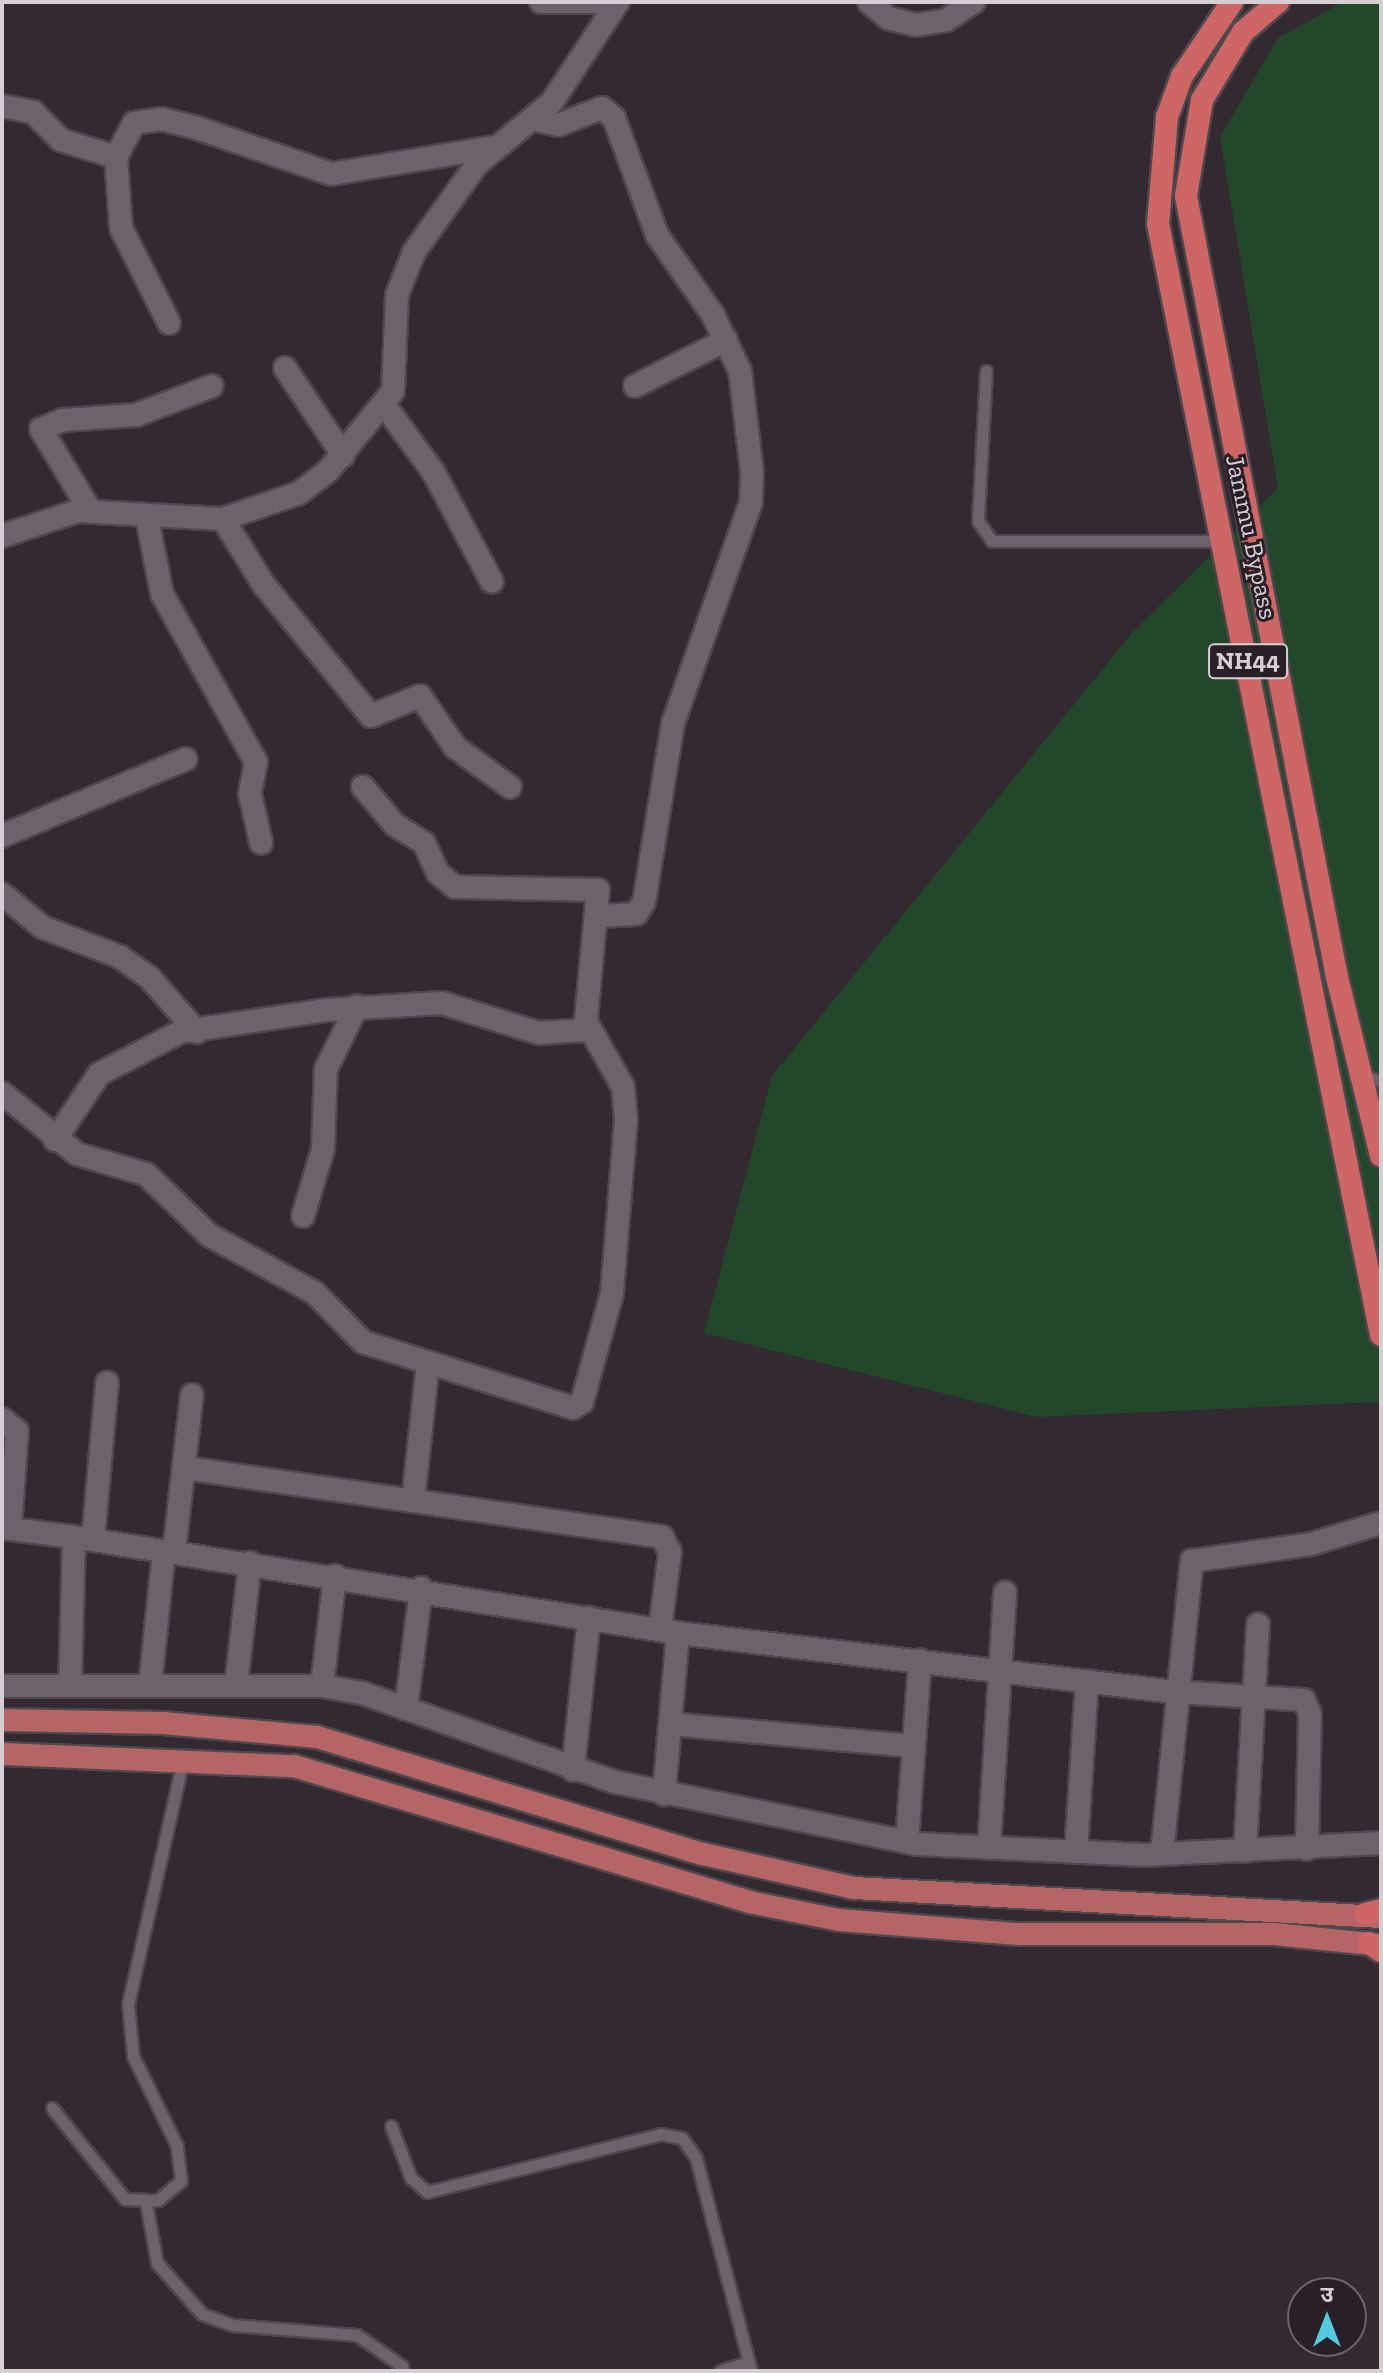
<!DOCTYPE html>
<html>
<head>
<meta charset="utf-8">
<style>
	body { margin:0 }
	#map { position:relative; width:1383px; height:2373px; overflow:hidden; background:#322931; font-family:"Zilla Slab","Noto Sans Devanagari",serif }
	div>[style] { position:absolute }
	.green>* { inset:0; background:#22472a }
	.roads { filter:drop-shadow(2px 0 #4e474d) drop-shadow(-2px 0 #4e474d) drop-shadow(0 2px #4e474d) drop-shadow(0 -2px #4e474d) }
	.service>* { height:11px; margin:-5.5px; padding:0 5.5px; transform-origin:5.5px; border-radius:5.5px; background:#6c626b }
	.minor>* { height:22px; margin:-11px; padding:0 11px; transform-origin:11px; border-radius:11px; background:#6c626b }
	.secondary>* { height:22px; margin:-11px; padding:0 11px; transform-origin:11px; border-radius:11px; background:#6c626b }
	.primary>* { height:22px; margin:-11px; padding:0 11px; transform-origin:11px; border-radius:11px; background:#b56566 }
	.trunk>* { height:22px; margin:-11px; padding:0 11px; transform-origin:11px; border-radius:11px; background:#cd6664 }
	span { translate:-50% -50%; white-space:nowrap; text-align:center; line-height:1.15; -webkit-text-stroke:6px #281f27; paint-order:stroke }
	.shield-label span { padding:2px 6px; background:#281f27; border:2px solid; border-radius:6px; -webkit-text-stroke-width:0 }
	.shield-label { font-size:24px; color:#d5cfd4; font-weight:700 }
	.street-label { font-size:26px; color:#d5cfd4 }
	.frame { position:absolute; inset:0; border:4px solid #d5cfd4; pointer-events:none }
	.north { position:absolute; left:1287px; top:2277px; width:80px; height:80px; box-sizing:border-box; background:#281f27; border:2px solid #6d656c; border-radius:50%; rotate:0deg; font-size:22px; font-weight:700; line-height:32px; text-align:center; color:#d5cfd4 }
	.north::after { content:''; display:block; margin:auto; width:28px; height:36px; background:#54cade; clip-path:polygon(50% 0,100% 100%,50% 72%,0 100%) }
</style>
</head>
<body>
<div id="map">
	<div class="green">
		<div style="clip-path:polygon(1343px 2px,1381px 2px,1381px 1402px,1037px 1417px,704px 1333px,772px 1076px,1132px 633px,1278px 488px,1220px 137px,1278px 38px)"></div>
	</div>
	<div class="roads">
		<div class="service">
			<div style="left:986px;top:371px;width:150px;rotate:93.1deg"></div>
			<div style="left:978px;top:521px;width:24px;rotate:55deg"></div>
			<div style="left:992px;top:541px;width:231px"></div>
			<div style="left:1362px;top:1075px;width:20px;rotate:18deg"></div>
			<div style="left:52px;top:2108px;width:117px;rotate:51.3deg"></div>
			<div style="left:125px;top:2199px;width:33px;rotate:2deg"></div>
			<div style="left:158px;top:2200px;width:30px;rotate:-40deg"></div>
			<div style="left:181px;top:2181px;width:35px;rotate:-97deg"></div>
			<div style="left:177px;top:2146px;width:100px;rotate:-116.1deg"></div>
			<div style="left:133px;top:2056px;width:52px;rotate:-95.5deg"></div>
			<div style="left:128px;top:2004px;width:251px;rotate:-77.3deg"></div>
			<div style="left:391px;top:2126px;width:56px;rotate:69deg"></div>
			<div style="left:411px;top:2178px;width:21px;rotate:41deg"></div>
			<div style="left:427px;top:2192px;width:241px;rotate:-13.9deg"></div>
			<div style="left:661px;top:2134px;width:21px;rotate:11deg"></div>
			<div style="left:682px;top:2138px;width:24px;rotate:55deg"></div>
			<div style="left:696px;top:2158px;width:220px;rotate:75.5deg"></div>
			<div style="left:146px;top:2203px;width:61px;rotate:79.6deg"></div>
			<div style="left:157px;top:2263px;width:68px;rotate:48.6deg"></div>
			<div style="left:202px;top:2314px;width:33px;rotate:20deg"></div>
			<div style="left:233px;top:2325px;width:124px;rotate:4.6deg"></div>
			<div style="left:357px;top:2335px;width:55px;rotate:34.6deg"></div>
			<div style="left:720px;top:2371px;width:29px;rotate:-18deg"></div>
		</div>
		<div class="minor">
			<div style="left:2px;top:106px;width:32px;rotate:11deg"></div>
			<div style="left:33px;top:112px;width:40px;rotate:45deg"></div>
			<div style="left:61px;top:140px;width:58px;rotate:17.2deg"></div>
			<div style="left:537px;top:120px;width:22px;rotate:13deg"></div>
			<div style="left:558px;top:125px;width:47px;rotate:-21.1deg"></div>
			<div style="left:602px;top:108px;width:16px;rotate:40deg"></div>
			<div style="left:614px;top:118px;width:125px;rotate:69.8deg"></div>
			<div style="left:657px;top:235px;width:98px;rotate:55deg"></div>
			<div style="left:713px;top:315px;width:62px;rotate:64.3deg"></div>
			<div style="left:740px;top:371px;width:102px;rotate:83.2deg"></div>
			<div style="left:752px;top:472px;width:30px;rotate:92deg"></div>
			<div style="left:751px;top:502px;width:234px;rotate:109.4deg"></div>
			<div style="left:673px;top:723px;width:181px;rotate:99.2deg"></div>
			<div style="left:644px;top:902px;width:14px;rotate:124deg"></div>
			<div style="left:636px;top:914px;width:37px;rotate:177deg"></div>
			<div style="left:169px;top:323px;width:106px;rotate:-116.8deg"></div>
			<div style="left:121px;top:228px;width:71px;rotate:-94deg"></div>
			<div style="left:116px;top:157px;width:38px;rotate:-62deg"></div>
			<div style="left:134px;top:123px;width:27px;rotate:-8deg"></div>
			<div style="left:161px;top:119px;width:34px;rotate:14deg"></div>
			<div style="left:194px;top:127px;width:145px;rotate:18.9deg"></div>
			<div style="left:331px;top:174px;width:165px;rotate:-9.4deg"></div>
			<div style="left:285px;top:368px;width:105px;rotate:56.3deg"></div>
			<div style="left:635px;top:386px;width:102px;rotate:-26.8deg"></div>
			<div style="left:385px;top:406px;width:83px;rotate:53.8deg"></div>
			<div style="left:434px;top:473px;width:123px;rotate:62deg"></div>
			<div style="left:91px;top:512px;width:97px;rotate:-121.1deg"></div>
			<div style="left:41px;top:429px;width:24px;rotate:-22deg"></div>
			<div style="left:63px;top:420px;width:73px;rotate:-3.9deg"></div>
			<div style="left:136px;top:415px;width:81px;rotate:-20.9deg"></div>
			<div style="left:147px;top:518px;width:77px;rotate:78.8deg"></div>
			<div style="left:162px;top:594px;width:193px;rotate:60.8deg"></div>
			<div style="left:256px;top:762px;width:33px;rotate:101deg"></div>
			<div style="left:250px;top:794px;width:50px;rotate:77.3deg"></div>
			<div style="left:223px;top:519px;width:78px;rotate:58.2deg"></div>
			<div style="left:264px;top:585px;width:169px;rotate:50.8deg"></div>
			<div style="left:371px;top:716px;width:53px;rotate:-22.2deg"></div>
			<div style="left:420px;top:696px;width:62px;rotate:55.5deg"></div>
			<div style="left:455px;top:747px;width:68px;rotate:36deg"></div>
			<div style="left:2px;top:536px;width:79px;rotate:-18.4deg"></div>
			<div style="left:77px;top:511px;width:146px;rotate:3.1deg"></div>
			<div style="left:223px;top:519px;width:80px;rotate:-18.9deg"></div>
			<div style="left:299px;top:493px;width:36px;rotate:-37deg"></div>
			<div style="left:328px;top:471px;width:103px;rotate:-50.9deg"></div>
			<div style="left:393px;top:391px;width:96px;rotate:-87.6deg"></div>
			<div style="left:397px;top:295px;width:46px;rotate:-68.4deg"></div>
			<div style="left:414px;top:252px;width:108px;rotate:-54.4deg"></div>
			<div style="left:477px;top:164px;width:97px;rotate:-39.6deg"></div>
			<div style="left:552px;top:102px;width:120px;rotate:-56.6deg"></div>
			<div style="left:2px;top:836px;width:199px;rotate:-22.7deg"></div>
			<div style="left:2px;top:894px;width:52px;rotate:39.5deg"></div>
			<div style="left:42px;top:927px;width:84px;rotate:21deg"></div>
			<div style="left:120px;top:957px;width:35px;rotate:35deg"></div>
			<div style="left:149px;top:977px;width:73px;rotate:48.9deg"></div>
			<div style="left:2px;top:1093px;width:97px;rotate:39.1deg"></div>
			<div style="left:77px;top:1154px;width:72px;rotate:16.2deg"></div>
			<div style="left:146px;top:1174px;width:88px;rotate:44.1deg"></div>
			<div style="left:209px;top:1235px;width:121px;rotate:28.7deg"></div>
			<div style="left:315px;top:1293px;width:69px;rotate:45.6deg"></div>
			<div style="left:363px;top:1342px;width:220px;rotate:17.4deg"></div>
			<div style="left:573px;top:1408px;width:11px;rotate:-34deg"></div>
			<div style="left:582px;top:1402px;width:113px;rotate:-74.6deg"></div>
			<div style="left:612px;top:1293px;width:174px;rotate:-85.4deg"></div>
			<div style="left:626px;top:1120px;width:33px;rotate:-95deg"></div>
			<div style="left:623px;top:1087px;width:73px;rotate:-119.4deg"></div>
			<div style="left:55px;top:1140px;width:79px;rotate:-56.3deg"></div>
			<div style="left:99px;top:1074px;width:91px;rotate:-27.4deg"></div>
			<div style="left:180px;top:1032px;width:149px;rotate:-8.5deg"></div>
			<div style="left:327px;top:1010px;width:115px;rotate:-3.5deg"></div>
			<div style="left:442px;top:1003px;width:102px;rotate:17.2deg"></div>
			<div style="left:539px;top:1033px;width:46px;rotate:-3.7deg"></div>
			<div style="left:585px;top:1030px;width:141px;rotate:-84.7deg"></div>
			<div style="left:598px;top:890px;width:143px;rotate:-178.8deg"></div>
			<div style="left:455px;top:887px;width:22px;rotate:-141deg"></div>
			<div style="left:438px;top:873px;width:33px;rotate:-115deg"></div>
			<div style="left:424px;top:843px;width:34px;rotate:-148deg"></div>
			<div style="left:395px;top:825px;width:50px;rotate:-130.1deg"></div>
			<div style="left:303px;top:1216px;width:70px;rotate:-73.4deg"></div>
			<div style="left:323px;top:1149px;width:80px;rotate:-87.9deg"></div>
			<div style="left:326px;top:1069px;width:70px;rotate:-63.8deg"></div>
			<div style="left:2px;top:1419px;width:19px;rotate:39deg"></div>
			<div style="left:17px;top:1431px;width:98px;rotate:94.1deg"></div>
			<div style="left:185px;top:1468px;width:482px;rotate:8.2deg"></div>
			<div style="left:662px;top:1537px;width:17px;rotate:62deg"></div>
			<div style="left:670px;top:1552px;width:78px;rotate:97.4deg"></div>
			<div style="left:413px;top:1501px;width:138px;rotate:-83.8deg"></div>
			<div style="left:2px;top:1528px;width:73px;rotate:7.1deg"></div>
			<div style="left:74px;top:1537px;width:149px;rotate:91.5deg"></div>
			<div style="left:74px;top:1537px;width:612px;rotate:9.03deg"></div>
			<div style="left:678px;top:1633px;width:162px;rotate:95deg"></div>
			<div style="left:93px;top:1540px;width:158px;rotate:-84.9deg"></div>
			<div style="left:174px;top:1552px;width:158px;rotate:-83.5deg"></div>
			<div style="left:678px;top:1633px;width:500px;rotate:6.77deg"></div>
			<div style="left:1175px;top:1692px;width:129px;rotate:3.5deg"></div>
			<div style="left:1304px;top:1700px;width:15px;rotate:67deg"></div>
			<div style="left:1310px;top:1714px;width:135px;rotate:91.3deg"></div>
			<div style="left:2px;top:1686px;width:320px"></div>
			<div style="left:322px;top:1686px;width:41px;rotate:9.9deg"></div>
			<div style="left:362px;top:1693px;width:268px;rotate:19.4deg"></div>
			<div style="left:615px;top:1782px;width:308px;rotate:11.6deg"></div>
			<div style="left:917px;top:1844px;width:227px;rotate:2.8deg"></div>
			<div style="left:1144px;top:1855px;width:237px;rotate:-2.9deg"></div>
			<div style="left:150px;top:1686px;width:136px;rotate:-84.1deg"></div>
			<div style="left:236px;top:1686px;width:124px;rotate:-83.5deg"></div>
			<div style="left:322px;top:1686px;width:111px;rotate:-83.3deg"></div>
			<div style="left:406px;top:1709px;width:122px;rotate:-82.9deg"></div>
			<div style="left:670px;top:1724px;width:244px;rotate:5.2deg"></div>
			<div style="left:573px;top:1770px;width:153px;rotate:-84deg"></div>
			<div style="left:907px;top:1842px;width:182px;rotate:-85.9deg"></div>
			<div style="left:989px;top:1848px;width:256px;rotate:-86.4deg"></div>
			<div style="left:1245px;top:1851px;width:227px;rotate:-86.7deg"></div>
			<div style="left:1076px;top:1852px;width:171px;rotate:-86.3deg"></div>
			<div style="left:1162px;top:1854px;width:295px;rotate:-84.2deg"></div>
			<div style="left:1192px;top:1561px;width:120px;rotate:-8.1deg"></div>
			<div style="left:1311px;top:1544px;width:73px;rotate:-16.7deg"></div>
		</div>
		<div class="secondary">
			<div style="left:541px;top:2px;width:57px"></div>
			<div style="left:869px;top:2px;width:25px;rotate:40deg"></div>
			<div style="left:888px;top:18px;width:29px;rotate:14deg"></div>
			<div style="left:916px;top:25px;width:30px;rotate:-9deg"></div>
			<div style="left:946px;top:20px;width:33px;rotate:-33deg"></div>
		</div>
		<div class="primary">
			<div style="left:2px;top:1720px;width:161px;rotate:1.1deg"></div>
			<div style="left:163px;top:1723px;width:155px;rotate:5.2deg"></div>
			<div style="left:317px;top:1737px;width:403px;rotate:16.9deg"></div>
			<div style="left:703px;top:1854px;width:155px;rotate:12.7deg"></div>
			<div style="left:854px;top:1888px;width:528px;rotate:3.15deg"></div>
			<div style="left:2px;top:1754px;width:292px;rotate:2.4deg"></div>
			<div style="left:294px;top:1766px;width:475px;rotate:16.6deg"></div>
			<div style="left:749px;top:1902px;width:92px;rotate:11.3deg"></div>
			<div style="left:839px;top:1920px;width:180px;rotate:4.5deg"></div>
			<div style="left:1018px;top:1934px;width:256px"></div>
			<div style="left:1274px;top:1934px;width:108px;rotate:5.9deg"></div>
		</div>
		<div class="trunk">
			<div style="left:1232px;top:2px;width:89px;rotate:124deg"></div>
			<div style="left:1182px;top:76px;width:44px;rotate:110.1deg"></div>
			<div style="left:1167px;top:117px;width:107px;rotate:94.8deg"></div>
			<div style="left:1158px;top:224px;width:1133px;rotate:78.65deg"></div>
			<div style="left:1278px;top:2px;width:46px;rotate:139.4deg"></div>
			<div style="left:1243px;top:32px;width:79px;rotate:121.1deg"></div>
			<div style="left:1202px;top:100px;width:97px;rotate:99.5deg"></div>
			<div style="left:1186px;top:196px;width:795px;rotate:79.06deg"></div>
			<div style="left:1337px;top:977px;width:184px;rotate:76.2deg"></div>
			<div style="left:1365px;top:1914px;width:16px;rotate:-14deg"></div>
			<div style="left:1369px;top:1943px;width:14px;rotate:34deg"></div>
		</div>
	</div>
	<div class="shield-label">
		<span style="left:1248px;top:661px">NH44</span>
	</div>
	<div class="street-label">
		<span style="left:1251px;top:537px;rotate:78deg">Jammu Bypass</span>
	</div>
	<div class="frame"></div>
	<div class="north">उ</div>
</div>
</body>
</html>
